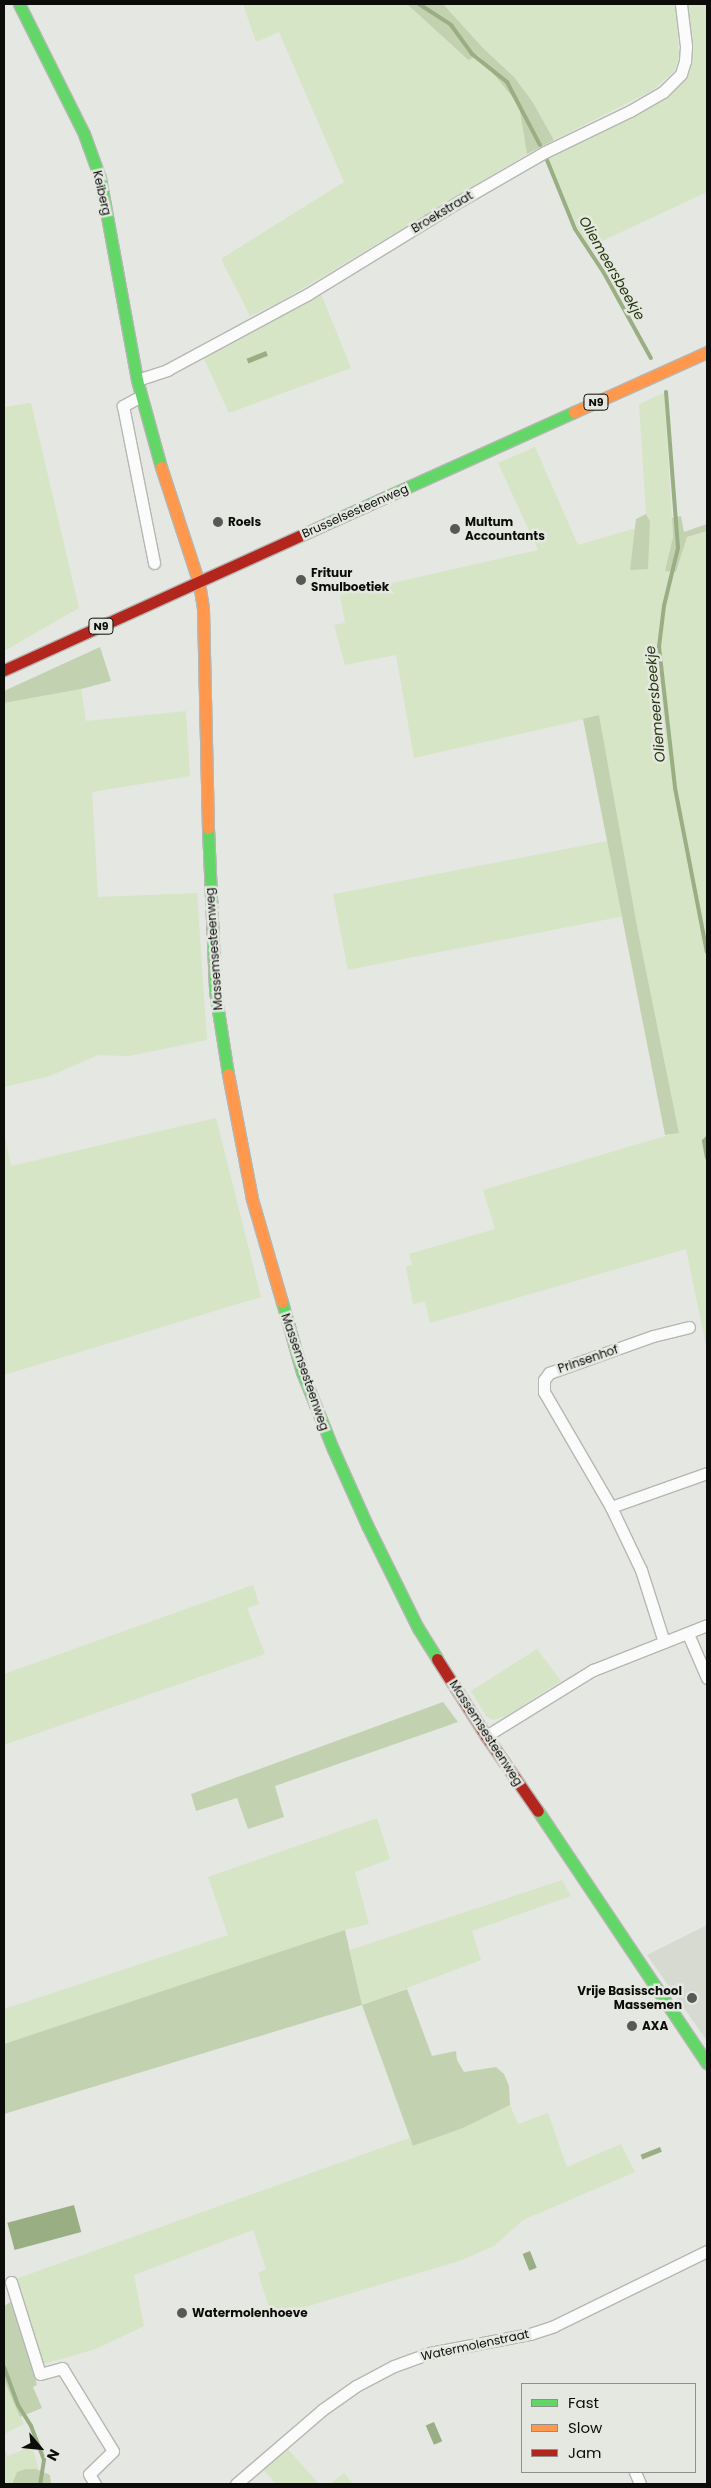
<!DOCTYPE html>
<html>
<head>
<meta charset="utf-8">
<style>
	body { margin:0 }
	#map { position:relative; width:711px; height:2488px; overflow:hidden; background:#e5e7e2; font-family:Poppins,sans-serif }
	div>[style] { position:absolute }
	.built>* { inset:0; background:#d6dad1 }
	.green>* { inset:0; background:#d6e5c5; transform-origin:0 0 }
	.forest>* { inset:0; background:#c2d2b0 }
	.water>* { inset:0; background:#9aae84; transform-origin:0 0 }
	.stream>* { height:4px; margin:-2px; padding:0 2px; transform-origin:2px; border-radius:2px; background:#9aae84 }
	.roads { filter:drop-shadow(1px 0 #b5b7b3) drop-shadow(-1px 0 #b5b7b3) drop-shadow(0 1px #b5b7b3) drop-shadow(0 -1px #b5b7b3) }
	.street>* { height:11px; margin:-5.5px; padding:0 5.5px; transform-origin:5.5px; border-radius:5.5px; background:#fbfbfb }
	.fast>* { height:11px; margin:-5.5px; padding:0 5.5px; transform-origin:5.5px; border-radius:5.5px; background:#63d668 }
	.slow>* { height:11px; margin:-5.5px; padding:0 5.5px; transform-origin:5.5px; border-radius:5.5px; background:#ff974d }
	.jam>* { height:11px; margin:-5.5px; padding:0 5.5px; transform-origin:5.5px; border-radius:5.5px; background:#b3261e }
	.dots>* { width:14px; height:14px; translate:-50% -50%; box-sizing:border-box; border:2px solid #e5e8e1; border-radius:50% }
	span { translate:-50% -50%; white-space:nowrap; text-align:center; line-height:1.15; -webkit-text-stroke:5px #e5e8e1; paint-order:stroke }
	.shield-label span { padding:1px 4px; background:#e5e8e1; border:1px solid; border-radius:4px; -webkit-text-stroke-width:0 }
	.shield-label { font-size:11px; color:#0c0d0b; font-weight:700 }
	.street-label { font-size:12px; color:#0c0d0b }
	.poi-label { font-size:12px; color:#0c0d0b; font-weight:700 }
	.left { translate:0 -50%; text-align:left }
	.right { translate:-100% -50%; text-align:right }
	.water-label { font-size:14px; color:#25370c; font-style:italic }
	.frame { position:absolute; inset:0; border:5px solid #0c0d0b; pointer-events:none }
	.legend { position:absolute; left:521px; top:2383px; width:175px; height:90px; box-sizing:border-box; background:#e5e8e1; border:1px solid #8e908b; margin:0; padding:6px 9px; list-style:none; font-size:15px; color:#0c0d0b }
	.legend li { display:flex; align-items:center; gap:10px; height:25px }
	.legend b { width:25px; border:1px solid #8e908b }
	.north { position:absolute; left:15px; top:2423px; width:50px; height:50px; -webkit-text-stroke:4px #e5e8e1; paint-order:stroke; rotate:118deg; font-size:14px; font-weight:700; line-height:20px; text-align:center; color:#0c0d0b }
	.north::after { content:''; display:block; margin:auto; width:18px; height:22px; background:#0c0d0b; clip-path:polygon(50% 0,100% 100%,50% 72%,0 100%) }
</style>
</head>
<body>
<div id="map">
	<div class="built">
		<div style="clip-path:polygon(707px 1925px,707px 2041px,647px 1955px)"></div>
	</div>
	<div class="green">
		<div style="clip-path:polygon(243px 4px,407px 4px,467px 60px,478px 55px,519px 105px,527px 154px,280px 302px,250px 316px,221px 259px,344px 182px,279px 32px,256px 42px)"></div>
		<div style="clip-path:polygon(443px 4px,676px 4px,679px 56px,675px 70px,653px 90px,554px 140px,532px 101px,514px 77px,483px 48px)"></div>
		<div style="clip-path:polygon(687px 4px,707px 4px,707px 192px,587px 248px,545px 159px,669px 94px,682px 83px,688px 75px,694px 58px)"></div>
		<div style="clip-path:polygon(321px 294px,351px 368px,229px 413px,203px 357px)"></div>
		<div style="clip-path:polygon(664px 393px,673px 537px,666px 571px,676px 572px,687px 537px,707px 531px,707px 1350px,686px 1249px,430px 1323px,425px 1301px,413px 1304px,406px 1267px,412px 1265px,409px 1254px,495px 1229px,483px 1190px,679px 1132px,637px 926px,599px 716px,414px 758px,396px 655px,345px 665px,334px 625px,345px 623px,340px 595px,538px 550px,498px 463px,535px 447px,578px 545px,636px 528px,630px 569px,650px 521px,646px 514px,639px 404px)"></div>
		<div style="clip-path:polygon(31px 403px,79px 608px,4px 651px,4px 407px)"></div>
		<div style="clip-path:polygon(81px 689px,86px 721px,186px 711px,190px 776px,92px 792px,98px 897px,197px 893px,207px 1040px,129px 1056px,98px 1055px,50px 1076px,4px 1087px,4px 703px)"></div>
		<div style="left:607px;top:841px;width:77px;height:279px;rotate:79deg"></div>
		<div style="clip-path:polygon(216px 1118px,261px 1297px,4px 1375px,4px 1133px,11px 1166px)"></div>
		<div style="clip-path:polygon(253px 1585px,259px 1604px,247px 1608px,265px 1654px,4px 1745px,4px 1674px)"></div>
		<div style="clip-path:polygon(537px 1649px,561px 1681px,506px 1716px,493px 1720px,486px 1716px,471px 1691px)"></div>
		<div style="clip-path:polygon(377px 1818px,390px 1859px,355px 1872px,369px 1924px,345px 1930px,4px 2044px,4px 2009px,228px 1935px,208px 1877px)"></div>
		<div style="clip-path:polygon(562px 1880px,571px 1896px,472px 1931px,481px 1960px,362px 2005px,350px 1950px)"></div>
		<div style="clip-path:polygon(510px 2105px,518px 2124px,548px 2113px,567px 2167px,621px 2144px,635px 2172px,523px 2220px,494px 2246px,459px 2261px,272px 2317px,258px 2273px,266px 2269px,253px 2230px,134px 2275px,144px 2326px,96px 2349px,40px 2365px,13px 2280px,409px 2138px,414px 2146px,463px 2128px)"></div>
		<div style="clip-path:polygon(4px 2380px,24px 2424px,4px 2434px)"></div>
		<div style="clip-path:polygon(32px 2446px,39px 2471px,36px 2469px,13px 2481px,12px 2484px,4px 2484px,4px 2448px,8px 2456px)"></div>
		<div style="clip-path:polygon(286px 2447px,319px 2484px,276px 2484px,262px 2468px)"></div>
		<div style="clip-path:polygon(344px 2473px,353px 2484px,330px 2484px)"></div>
	</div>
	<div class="forest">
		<div style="clip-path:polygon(407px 4px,443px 4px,483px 48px,514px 77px,532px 101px,554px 140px,527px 154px,519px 105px,478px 55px,468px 60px)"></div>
		<div style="clip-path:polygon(646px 514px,650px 521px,648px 569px,630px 570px,636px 519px)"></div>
		<div style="clip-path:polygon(681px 516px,684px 532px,707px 524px,707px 531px,687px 537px,676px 572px,665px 571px,673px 537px,672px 518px)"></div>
		<div style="clip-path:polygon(100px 647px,111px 681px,81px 689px,4px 703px,4px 691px)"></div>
		<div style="clip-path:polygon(599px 715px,637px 926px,679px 1133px,665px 1135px,583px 719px)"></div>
		<div style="clip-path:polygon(443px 1702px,458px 1722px,275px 1786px,284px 1817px,248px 1829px,237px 1798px,196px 1811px,191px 1794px)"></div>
		<div style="clip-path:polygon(345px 1930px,362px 2005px,407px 1989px,432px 2056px,456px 2051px,457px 2060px,464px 2072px,496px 2067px,504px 2074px,509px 2086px,510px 2105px,463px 2128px,413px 2146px,362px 2005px,4px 2114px,4px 2044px)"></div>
		<div style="clip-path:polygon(14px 2300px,37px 2385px,33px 2387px,42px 2408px,20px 2417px,4px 2380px,4px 2306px)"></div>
		<div style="clip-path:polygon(26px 2469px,36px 2469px,50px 2475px,51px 2484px,12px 2484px,17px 2472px)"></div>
	</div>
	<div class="water">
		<div style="left:266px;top:351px;width:5px;height:21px;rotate:68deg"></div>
		<div style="left:660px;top:2147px;width:5px;height:21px;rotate:68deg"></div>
		<div style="left:74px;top:2205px;width:28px;height:69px;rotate:75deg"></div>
		<div style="left:530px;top:2251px;width:18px;height:8px;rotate:68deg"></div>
		<div style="left:434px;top:2422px;width:21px;height:9px;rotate:67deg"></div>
	</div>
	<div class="stream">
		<div style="left:419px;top:4px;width:38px;rotate:33deg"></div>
		<div style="left:451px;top:25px;width:36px;rotate:54deg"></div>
		<div style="left:472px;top:54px;width:45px;rotate:38.7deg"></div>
		<div style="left:507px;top:82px;width:71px;rotate:62.4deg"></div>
		<div style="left:547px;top:160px;width:74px;rotate:67.9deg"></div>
		<div style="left:575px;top:229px;width:53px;rotate:56.6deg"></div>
		<div style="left:604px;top:273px;width:97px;rotate:61.1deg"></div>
		<div style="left:666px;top:392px;width:156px;rotate:85.6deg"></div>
		<div style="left:678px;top:548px;width:60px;rotate:103.6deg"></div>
		<div style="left:664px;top:606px;width:41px;rotate:97deg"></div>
		<div style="left:659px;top:647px;width:142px;rotate:83.5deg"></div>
		<div style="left:675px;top:788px;width:167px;rotate:79deg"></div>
		<div style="left:707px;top:1138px;width:4px;rotate:135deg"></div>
		<div style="left:704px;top:1141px;width:17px;rotate:80deg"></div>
		<div style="left:4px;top:2367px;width:40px;rotate:69.8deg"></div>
		<div style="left:18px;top:2405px;width:25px;rotate:58deg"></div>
		<div style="left:31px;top:2426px;width:36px;rotate:69deg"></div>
		<div style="left:44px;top:2460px;width:24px;rotate:99deg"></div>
	</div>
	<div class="roads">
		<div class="street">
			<div style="left:137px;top:380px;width:32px;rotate:-18deg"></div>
			<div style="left:167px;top:370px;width:160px;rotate:-28.3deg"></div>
			<div style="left:308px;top:294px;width:178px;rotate:-31.5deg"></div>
			<div style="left:460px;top:201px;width:98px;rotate:-30deg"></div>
			<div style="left:545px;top:152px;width:94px;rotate:-25.8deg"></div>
			<div style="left:630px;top:111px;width:38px;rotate:-30deg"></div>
			<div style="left:663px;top:92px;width:25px;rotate:-45deg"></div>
			<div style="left:681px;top:74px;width:14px;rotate:-73deg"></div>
			<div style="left:685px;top:61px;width:15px;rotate:-86deg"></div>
			<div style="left:686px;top:46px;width:42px;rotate:-96.8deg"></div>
			<div style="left:141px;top:396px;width:21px;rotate:151deg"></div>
			<div style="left:123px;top:406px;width:160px;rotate:78.8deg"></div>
			<div style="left:611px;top:1507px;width:102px;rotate:-19.5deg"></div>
			<div style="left:688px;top:1634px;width:48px;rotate:66.6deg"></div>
			<div style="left:664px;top:1642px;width:76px;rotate:-107.7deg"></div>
			<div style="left:641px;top:1570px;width:70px;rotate:-115.5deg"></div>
			<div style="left:611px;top:1507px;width:133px;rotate:-120.2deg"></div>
			<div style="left:544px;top:1392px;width:12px;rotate:-90deg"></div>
			<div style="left:544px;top:1380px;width:9px;rotate:-54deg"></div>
			<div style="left:549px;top:1373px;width:110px;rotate:-19.6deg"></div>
			<div style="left:653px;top:1336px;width:37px;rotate:-14deg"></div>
			<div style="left:486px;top:1736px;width:126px;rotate:-31.7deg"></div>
			<div style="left:593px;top:1670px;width:123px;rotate:-21.5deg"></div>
			<div style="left:11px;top:2282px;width:96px;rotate:72.5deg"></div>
			<div style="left:40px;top:2374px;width:23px;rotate:-15deg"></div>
			<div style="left:62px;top:2368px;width:97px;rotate:58.4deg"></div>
			<div style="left:113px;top:2451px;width:33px;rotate:136deg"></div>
			<div style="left:89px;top:2474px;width:12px;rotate:59deg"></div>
			<div style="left:635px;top:2472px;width:13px;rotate:67deg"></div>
			<div style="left:236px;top:2484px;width:113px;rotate:-40.7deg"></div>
			<div style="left:322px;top:2410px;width:42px;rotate:-35.2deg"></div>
			<div style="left:356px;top:2386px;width:43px;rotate:-27.8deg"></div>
			<div style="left:394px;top:2366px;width:38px;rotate:-20deg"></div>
			<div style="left:430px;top:2353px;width:102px;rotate:-10.8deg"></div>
			<div style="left:530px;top:2334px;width:25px;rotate:-18deg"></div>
			<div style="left:554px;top:2326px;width:170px;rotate:-26.1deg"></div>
		</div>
		<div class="fast">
			<div style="left:19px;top:4px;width:145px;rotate:63.4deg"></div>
			<div style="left:84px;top:134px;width:47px;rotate:70deg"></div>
			<div style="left:100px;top:178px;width:205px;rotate:79.6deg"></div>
			<div style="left:137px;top:380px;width:90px;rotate:74.6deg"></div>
			<div style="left:306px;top:533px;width:294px;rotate:-24.3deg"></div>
			<div style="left:208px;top:828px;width:163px;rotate:87.5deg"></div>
			<div style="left:215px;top:991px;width:84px;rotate:81.1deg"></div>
			<div style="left:282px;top:1302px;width:73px;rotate:74.1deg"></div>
			<div style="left:302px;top:1372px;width:83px;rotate:68.1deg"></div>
			<div style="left:333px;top:1449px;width:83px;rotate:65.9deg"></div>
			<div style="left:367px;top:1525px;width:115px;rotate:63.7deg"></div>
			<div style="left:418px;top:1628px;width:36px;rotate:58deg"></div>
			<div style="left:538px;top:1811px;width:303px;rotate:56.2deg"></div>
		</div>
		<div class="slow">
			<div style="left:574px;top:412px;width:146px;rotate:-24.3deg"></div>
			<div style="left:161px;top:467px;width:122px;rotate:71.9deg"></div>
			<div style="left:199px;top:583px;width:26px;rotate:81deg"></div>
			<div style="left:203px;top:609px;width:219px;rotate:88.7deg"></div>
			<div style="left:228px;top:1074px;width:127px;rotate:79.1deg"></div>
			<div style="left:252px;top:1199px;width:107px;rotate:73.8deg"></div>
		</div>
		<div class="jam">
			<div style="left:4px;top:670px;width:332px;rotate:-24.4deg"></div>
			<div style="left:437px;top:1659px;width:91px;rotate:57.5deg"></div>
			<div style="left:486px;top:1736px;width:91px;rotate:55.3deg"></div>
		</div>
	</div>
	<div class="dots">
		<div style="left:218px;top:522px;background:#585956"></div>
		<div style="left:455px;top:529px;background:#585956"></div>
		<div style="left:301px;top:580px;background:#585956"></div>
		<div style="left:692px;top:1998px;background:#585956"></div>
		<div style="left:632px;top:2026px;background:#585956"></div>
		<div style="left:182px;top:2313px;background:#585956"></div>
	</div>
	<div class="shield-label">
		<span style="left:596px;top:402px">N9</span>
		<span style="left:101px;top:626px">N9</span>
	</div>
	<div class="street-label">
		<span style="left:102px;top:193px;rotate:77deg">Keiberg</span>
		<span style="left:442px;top:212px;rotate:-31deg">Broekstraat</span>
		<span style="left:355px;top:511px;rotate:-24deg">Brusselsesteenweg</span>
		<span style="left:214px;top:949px;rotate:-94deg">Massemsesteenweg</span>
		<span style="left:588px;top:1359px;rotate:-19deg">Prinsenhof</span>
		<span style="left:305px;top:1372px;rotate:71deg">Massemsesteenweg</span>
		<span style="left:486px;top:1733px;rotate:57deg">Massemsesteenweg</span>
		<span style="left:475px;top:2345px;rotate:-12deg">Watermolenstraat</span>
	</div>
	<div class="poi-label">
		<span class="left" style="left:228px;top:522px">Roels</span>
		<span class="left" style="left:465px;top:529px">Multum<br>Accountants</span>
		<span class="left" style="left:311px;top:580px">Frituur<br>Smulboetiek</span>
		<span class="right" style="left:682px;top:1998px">Vrije Basisschool<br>Massemen</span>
		<span class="left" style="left:642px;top:2026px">AXA</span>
		<span class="left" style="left:192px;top:2313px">Watermolenhoeve</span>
	</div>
	<div class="water-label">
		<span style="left:612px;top:268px;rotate:60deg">Oliemeersbeekje</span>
		<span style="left:655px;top:704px;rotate:-95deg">Oliemeersbeekje</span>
	</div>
	<div class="frame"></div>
	<ul class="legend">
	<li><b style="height:6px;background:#63d668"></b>Fast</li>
	<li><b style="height:6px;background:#ff974d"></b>Slow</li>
	<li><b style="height:6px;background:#b3261e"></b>Jam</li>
	</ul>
	<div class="north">N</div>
</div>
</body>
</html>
